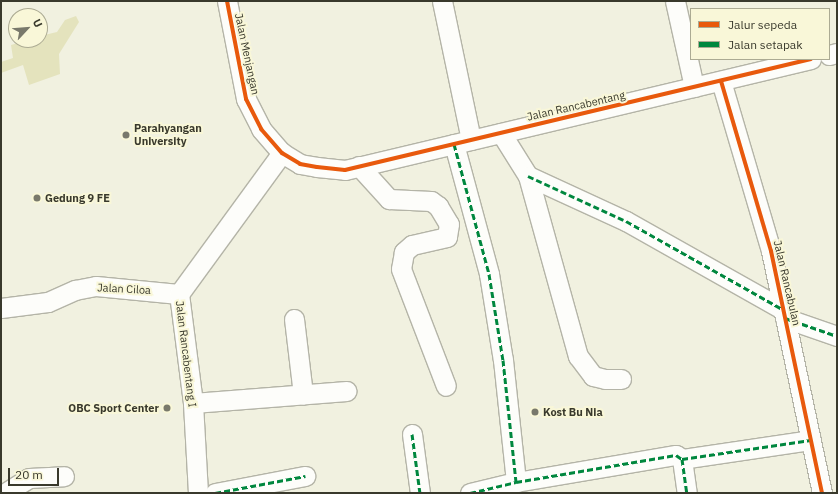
<!DOCTYPE html>
<html>
<head>
<meta charset="utf-8">
<style>
	body { margin:0 }
	#map { position:relative; width:838px; height:494px; overflow:hidden; background:#f1f1e0; font-family:"IBM Plex Sans",sans-serif }
	div>[style] { position:absolute }
	.green>* { inset:0; background:#e4e3bd }
	.roads { filter:drop-shadow(1px 0 #b4b4a7) drop-shadow(-1px 0 #b4b4a7) drop-shadow(0 1px #b4b4a7) drop-shadow(0 -1px #b4b4a7) }
	.minor>* { height:19px; margin:-9.5px; padding:0 9.5px; transform-origin:9.5px; border-radius:9.5px; background:#fdfdfa }
	.quiet>* { height:3px; margin-top:-1.5px; transform-origin:0; background:repeating-linear-gradient(90deg,#00873e 0 6px,transparent 0 9px) }
	.cycleway>* { height:4px; margin:-2px; padding:0 2px; transform-origin:2px; border-radius:2px; background:#e8590c }
	.dots>* { width:11px; height:11px; translate:-50% -50%; box-sizing:border-box; border:2px solid #f9f7d8; border-radius:50% }
	span { translate:-50% -50%; white-space:nowrap; text-align:center; line-height:1.15; -webkit-text-stroke:4px #f9f7d8; paint-order:stroke }
	.street-label { font-size:11px; color:#39392c }
	.poi-label { font-size:11px; color:#39392c; font-weight:700 }
	.left { translate:0 -50%; text-align:left }
	.right { translate:-100% -50%; text-align:right }
	.frame { position:absolute; inset:0; border:2px solid #39392c; pointer-events:none }
	.legend { position:absolute; left:690px; top:8px; width:140px; height:52px; box-sizing:border-box; background:#f9f7d8; border:1px solid #acab93; margin:0; padding:5px 7px; list-style:none; font-size:12px; color:#39392c }
	.legend li { display:flex; align-items:center; gap:8px; height:20px }
	.legend b { width:20px; border:1px solid #acab93 }
	.north { position:absolute; left:8px; top:8px; width:40px; height:40px; box-sizing:border-box; background:#f9f7d8; border:1px solid #acab93; border-radius:50%; rotate:64deg; font-size:11px; font-weight:700; line-height:16px; text-align:center; color:#39392c }
	.north::after { content:''; display:block; margin:auto; width:14px; height:18px; background:#79796b; clip-path:polygon(50% 0,100% 100%,50% 72%,0 100%) }
	.scale { position:absolute; left:8px; top:468px; width:51px; height:18px; box-sizing:border-box; border:2px solid #39392c; border-top:0; padding-left:5px; font-size:12px; line-height:14px; white-space:nowrap; color:#39392c; -webkit-text-stroke:3px #f9f7d8; paint-order:stroke }
</style>
</head>
<body>
<div id="map">
	<div class="green">
		<div style="clip-path:polygon(76px 16px,79px 22px,59px 54px,60px 74px,29px 85px,23px 65px,1px 73px,1px 62px,13px 58px,11px 45px,28px 40px,40px 40px,40px 36px,57px 32px,65px 20px)"></div>
	</div>
	<div class="roads">
		<div class="minor">
			<div style="left:227px;top:1px;width:100px;rotate:79deg"></div>
			<div style="left:246px;top:99px;width:34px;rotate:63deg"></div>
			<div style="left:261px;top:129px;width:32px;rotate:49deg"></div>
			<div style="left:282px;top:153px;width:21px;rotate:31deg"></div>
			<div style="left:300px;top:164px;width:17px;rotate:10deg"></div>
			<div style="left:317px;top:167px;width:28px;rotate:6deg"></div>
			<div style="left:345px;top:170px;width:479px;rotate:-13.4deg"></div>
			<div style="left:442px;top:1px;width:142px;rotate:78.2deg"></div>
			<div style="left:675px;top:1px;width:88px;rotate:77.5deg"></div>
			<div style="left:829px;top:55px;width:8px;rotate:-14deg"></div>
			<div style="left:721px;top:81px;width:177px;rotate:73.6deg"></div>
			<div style="left:771px;top:251px;width:247px;rotate:78.1deg"></div>
			<div style="left:501px;top:133px;width:51px;rotate:57.9deg"></div>
			<div style="left:528px;top:176px;width:187px;rotate:74.5deg"></div>
			<div style="left:578px;top:356px;width:25px;rotate:53deg"></div>
			<div style="left:593px;top:376px;width:12px;rotate:14deg"></div>
			<div style="left:605px;top:379px;width:16px"></div>
			<div style="left:454px;top:144px;width:135px;rotate:74.9deg"></div>
			<div style="left:489px;top:274px;width:87px;rotate:80.8deg"></div>
			<div style="left:503px;top:360px;width:123px;rotate:83.9deg"></div>
			<div style="left:359px;top:166px;width:45px;rotate:47.7deg"></div>
			<div style="left:389px;top:199px;width:42px;rotate:2.7deg"></div>
			<div style="left:431px;top:201px;width:9px;rotate:36deg"></div>
			<div style="left:438px;top:206px;width:21px;rotate:59deg"></div>
			<div style="left:449px;top:224px;width:13px;rotate:99deg"></div>
			<div style="left:447px;top:237px;width:36px;rotate:167deg"></div>
			<div style="left:412px;top:245px;width:11px;rotate:139deg"></div>
			<div style="left:404px;top:252px;width:17px;rotate:100deg"></div>
			<div style="left:401px;top:269px;width:125px;rotate:69deg"></div>
			<div style="left:528px;top:176px;width:108px;rotate:24.7deg"></div>
			<div style="left:626px;top:221px;width:181px;rotate:29.4deg"></div>
			<div style="left:1px;top:308px;width:47px;rotate:-7.3deg"></div>
			<div style="left:48px;top:302px;width:30px;rotate:-24deg"></div>
			<div style="left:75px;top:290px;width:21px;rotate:-11deg"></div>
			<div style="left:96px;top:286px;width:83px;rotate:5.5deg"></div>
			<div style="left:785px;top:318px;width:55px;rotate:19.1deg"></div>
			<div style="left:294px;top:319px;width:76px;rotate:83.2deg"></div>
			<div style="left:193px;top:403px;width:154px;rotate:-4.5deg"></div>
			<div style="left:412px;top:434px;width:60px;rotate:82.3deg"></div>
			<div style="left:682px;top:459px;width:130px;rotate:-8.4deg"></div>
			<div style="left:5px;top:493px;width:28px;rotate:-32deg"></div>
			<div style="left:29px;top:478px;width:35px;rotate:-3deg"></div>
			<div style="left:198px;top:493px;width:90px;rotate:-93.2deg"></div>
			<div style="left:193px;top:403px;width:110px;rotate:-97.3deg"></div>
			<div style="left:179px;top:294px;width:175px;rotate:-53.9deg"></div>
			<div style="left:215px;top:493px;width:92px;rotate:-10.7deg"></div>
			<div style="left:470px;top:493px;width:47px;rotate:-13.4deg"></div>
			<div style="left:516px;top:482px;width:162px;rotate:-9.6deg"></div>
			<div style="left:676px;top:455px;width:7px;rotate:34deg"></div>
			<div style="left:682px;top:459px;width:34px;rotate:82deg"></div>
		</div>
	</div>
	<div class="quiet">
		<div style="left:454px;top:144px;width:135px;rotate:74.9deg"></div>
		<div style="left:489px;top:274px;width:87px;rotate:80.8deg"></div>
		<div style="left:503px;top:360px;width:123px;rotate:83.9deg"></div>
		<div style="left:528px;top:176px;width:108px;rotate:24.7deg"></div>
		<div style="left:626px;top:221px;width:181px;rotate:29.4deg"></div>
		<div style="left:785px;top:318px;width:55px;rotate:19.1deg"></div>
		<div style="left:412px;top:434px;width:60px;rotate:82.3deg"></div>
		<div style="left:682px;top:459px;width:130px;rotate:-8.4deg"></div>
		<div style="left:215px;top:493px;width:92px;rotate:-10.7deg"></div>
		<div style="left:470px;top:493px;width:47px;rotate:-13.4deg"></div>
		<div style="left:516px;top:482px;width:162px;rotate:-9.6deg"></div>
		<div style="left:676px;top:455px;width:7px;rotate:34deg"></div>
		<div style="left:682px;top:459px;width:34px;rotate:82deg"></div>
	</div>
	<div class="cycleway">
		<div style="left:227px;top:1px;width:100px;rotate:79deg"></div>
		<div style="left:246px;top:99px;width:34px;rotate:63deg"></div>
		<div style="left:261px;top:129px;width:32px;rotate:49deg"></div>
		<div style="left:282px;top:153px;width:21px;rotate:31deg"></div>
		<div style="left:300px;top:164px;width:17px;rotate:10deg"></div>
		<div style="left:317px;top:167px;width:28px;rotate:6deg"></div>
		<div style="left:345px;top:170px;width:479px;rotate:-13.4deg"></div>
		<div style="left:721px;top:81px;width:177px;rotate:73.6deg"></div>
		<div style="left:771px;top:251px;width:247px;rotate:78.1deg"></div>
	</div>
	<div class="dots">
		<div style="left:126px;top:135px;background:#79796b"></div>
		<div style="left:37px;top:198px;background:#79796b"></div>
		<div style="left:167px;top:408px;background:#79796b"></div>
		<div style="left:535px;top:412px;background:#79796b"></div>
	</div>
	<div class="street-label">
		<span style="left:247px;top:54px;rotate:78deg">Jalan Menjangan</span>
		<span style="left:576px;top:106px;rotate:-13deg">Jalan Rancabentang</span>
		<span style="left:787px;top:283px;rotate:77deg">Jalan Rancabulan</span>
		<span style="left:124px;top:289px;rotate:3deg">Jalan Ciloa</span>
		<span style="left:186px;top:354px;rotate:83deg">Jalan Rancabentang I</span>
	</div>
	<div class="poi-label">
		<span class="left" style="left:134px;top:135px">Parahyangan<br>University</span>
		<span class="left" style="left:45px;top:198px">Gedung 9 FE</span>
		<span class="right" style="left:159px;top:408px">OBC Sport Center</span>
		<span class="left" style="left:543px;top:412px">Kost Bu Nia</span>
	</div>
	<div class="frame"></div>
	<ul class="legend">
	<li><b style="height:5px;background:#e8590c"></b>Jalur sepeda</li>
	<li><b style="height:5px;background:#00873e"></b>Jalan setapak</li>
	</ul>
	<div class="north">U</div>
	<div class="scale">20 m</div>
</div>
</body>
</html>
